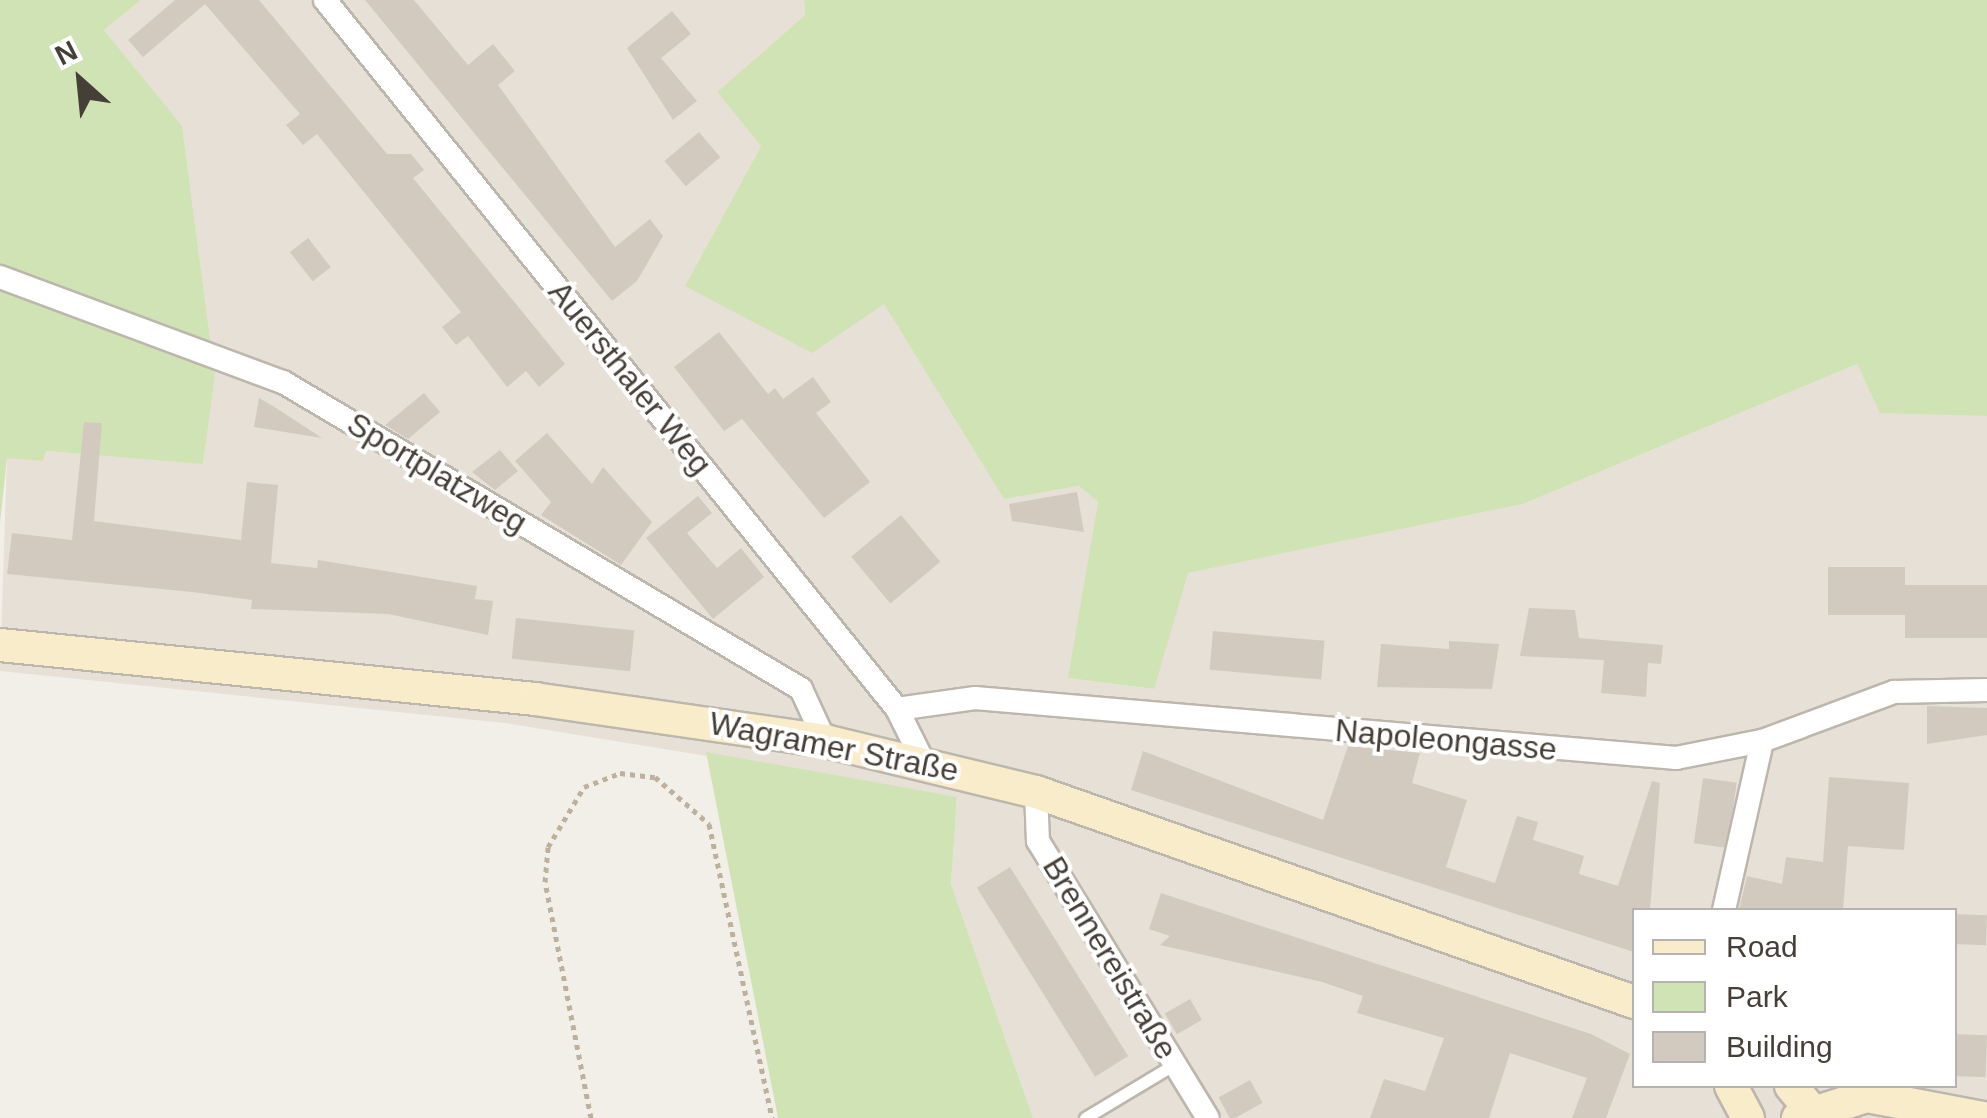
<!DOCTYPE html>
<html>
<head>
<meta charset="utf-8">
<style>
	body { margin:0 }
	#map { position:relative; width:1987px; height:1118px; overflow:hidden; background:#f2efe8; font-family:Arial,sans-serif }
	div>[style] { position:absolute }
	.residential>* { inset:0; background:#e6e0d7 }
	.green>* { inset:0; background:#d0e3b5 }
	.building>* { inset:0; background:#d3cabf; transform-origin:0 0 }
	.path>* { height:5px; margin-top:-2.5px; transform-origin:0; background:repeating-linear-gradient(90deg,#bdb19e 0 5px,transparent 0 10px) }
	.roads { filter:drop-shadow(2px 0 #bdb6ac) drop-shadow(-2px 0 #bdb6ac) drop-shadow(0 2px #bdb6ac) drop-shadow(0 -2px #bdb6ac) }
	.service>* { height:11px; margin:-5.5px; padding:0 5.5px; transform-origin:5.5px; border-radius:5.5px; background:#fff }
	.minor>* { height:22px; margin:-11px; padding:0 11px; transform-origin:11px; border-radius:11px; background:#fff }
	.secondary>* { height:32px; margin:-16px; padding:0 16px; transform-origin:16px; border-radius:16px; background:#f9eccb }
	span { translate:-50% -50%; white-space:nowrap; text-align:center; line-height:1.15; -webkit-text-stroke:8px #fff; paint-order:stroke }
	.street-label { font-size:32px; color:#453f37 }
	.legend { position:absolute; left:1632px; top:908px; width:325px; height:180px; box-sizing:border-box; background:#fff; border:2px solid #b5b2af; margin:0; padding:12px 18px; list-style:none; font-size:30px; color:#453f37 }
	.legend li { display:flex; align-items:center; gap:20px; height:50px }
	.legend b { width:50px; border:2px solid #b5b2af }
	.north { position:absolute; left:30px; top:30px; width:100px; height:100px; -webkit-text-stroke:8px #fff; paint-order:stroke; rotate:333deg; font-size:28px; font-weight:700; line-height:40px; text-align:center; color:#453f37 }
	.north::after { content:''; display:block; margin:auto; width:35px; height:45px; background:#453f37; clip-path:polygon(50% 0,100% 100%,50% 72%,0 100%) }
</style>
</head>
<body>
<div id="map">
	<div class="residential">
		<div style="clip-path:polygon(evenodd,141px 0,804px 0,805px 15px,717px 92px,761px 146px,685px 286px,884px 303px,1004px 499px,1079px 486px,1098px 502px,1069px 678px,1153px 689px,1187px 573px,1523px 504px,1857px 364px,1880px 412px,1987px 416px,1987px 1118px,1033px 1118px,951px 884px,957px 797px,505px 723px,0 671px,7px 457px,43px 461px,46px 451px,203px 463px,215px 376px,182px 127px,104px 30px,141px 0,1634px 910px,1954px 910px,1954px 1086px,1634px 1086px,1634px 910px)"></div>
	</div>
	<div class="green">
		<div style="clip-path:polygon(0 0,141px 0,104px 30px,182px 126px,215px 376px,203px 464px,46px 451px,43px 461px,7px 458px,0 523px)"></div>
		<div style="clip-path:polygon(804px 0,1987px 0,1987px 416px,1880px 413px,1857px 364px,1523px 504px,1188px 573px,1154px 689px,1068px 678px,1098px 502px,1079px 486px,1004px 499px,884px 304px,812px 353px,685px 286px,761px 146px,717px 92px,805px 15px)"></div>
		<div style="clip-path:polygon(706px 752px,957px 797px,951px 884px,1033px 1118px,778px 1118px)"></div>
	</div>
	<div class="building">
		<div style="clip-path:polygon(175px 0,259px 0,387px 154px,411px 154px,424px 170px,413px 178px,565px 364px,539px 387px,526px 371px,507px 387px,468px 336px,456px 345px,442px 327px,461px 312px,317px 134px,303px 145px,286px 125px,300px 114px,205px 4px,143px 57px,128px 40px)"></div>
		<div style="clip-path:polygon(365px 0,414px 0,468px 65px,493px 44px,515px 71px,498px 85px,615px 247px,650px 219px,663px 236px,637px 281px,612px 301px)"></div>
		<div style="clip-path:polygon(672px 11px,691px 34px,661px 58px,697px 101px,673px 120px,627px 48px)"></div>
		<div style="left:699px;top:132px;width:33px;height:45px;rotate:50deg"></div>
		<div style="left:308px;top:238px;width:37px;height:23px;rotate:52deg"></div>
		<div style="clip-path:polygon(719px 332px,768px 394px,775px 388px,783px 399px,813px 377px,831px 402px,816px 413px,870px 482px,824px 518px,742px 419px,724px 431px,674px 367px)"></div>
		<div style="clip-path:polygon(424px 393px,440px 412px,408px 439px,385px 425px)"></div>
		<div style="clip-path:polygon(259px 398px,273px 406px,322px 438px,254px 427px)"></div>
		<div style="clip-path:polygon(84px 422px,102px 423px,94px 521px,241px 540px,247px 482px,278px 485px,271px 563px,317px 568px,318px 560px,477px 586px,475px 599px,493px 601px,488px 635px,388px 614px,251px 609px,252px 600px,192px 592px,7px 574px,12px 533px,72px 540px)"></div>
		<div style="clip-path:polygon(547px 433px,592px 484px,603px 467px,652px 522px,621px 565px,541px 515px,551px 502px,515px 461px)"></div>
		<div style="clip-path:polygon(500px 450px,518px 471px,495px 490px,472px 472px)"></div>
		<div style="clip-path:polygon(1077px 492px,1084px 532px,1012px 521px,1009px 504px)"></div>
		<div style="clip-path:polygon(698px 496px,712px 513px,687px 533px,717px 568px,741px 548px,764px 577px,713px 619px,646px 538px)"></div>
		<div style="left:901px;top:515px;width:61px;height:65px;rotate:50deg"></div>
		<div style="clip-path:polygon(1828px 567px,1905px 567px,1905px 585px,1987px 585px,1987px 638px,1905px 638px,1905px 615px,1828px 615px)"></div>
		<div style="clip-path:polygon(1529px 608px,1575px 610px,1579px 638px,1663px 645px,1661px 664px,1648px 663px,1646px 697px,1601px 693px,1604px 660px,1520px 656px)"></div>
		<div style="left:516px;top:618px;width:119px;height:41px;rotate:6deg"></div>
		<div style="left:1213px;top:631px;width:112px;height:39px;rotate:5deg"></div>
		<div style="clip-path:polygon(1449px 641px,1499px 644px,1492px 689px,1377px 687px,1381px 644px,1449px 649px)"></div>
		<div style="clip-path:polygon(1927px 706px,1987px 708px,1987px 735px,1927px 744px)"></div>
		<div style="clip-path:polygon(1348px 746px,1420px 753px,1412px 783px,1467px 800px,1446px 867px,1495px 883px,1517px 816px,1538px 822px,1533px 840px,1584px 856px,1579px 874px,1618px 886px,1652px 781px,1660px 783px,1650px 910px,1634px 910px,1634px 952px,1131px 790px,1143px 751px,1323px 820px)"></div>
		<div style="clip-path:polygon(1829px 777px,1909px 783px,1904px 850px,1848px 846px,1843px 910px,1739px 910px,1747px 876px,1782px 884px,1786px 857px,1823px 862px)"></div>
		<div style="left:1703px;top:778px;width:34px;height:66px;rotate:8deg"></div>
		<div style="left:1010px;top:867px;width:223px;height:39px;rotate:58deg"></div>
		<div style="clip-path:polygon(1161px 893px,1591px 1034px,1630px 1054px,1606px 1118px,1572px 1118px,1587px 1078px,1510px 1053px,1489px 1118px,1370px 1118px,1384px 1079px,1425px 1091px,1444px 1038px,1357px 1013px,1363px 996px,1322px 982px,1160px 945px,1170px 936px,1149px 929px)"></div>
		<div style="left:1954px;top:914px;width:33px;height:30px;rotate:2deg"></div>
		<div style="left:1190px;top:999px;width:24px;height:29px;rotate:60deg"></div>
		<div style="left:1954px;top:1034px;width:33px;height:42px;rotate:2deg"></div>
		<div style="left:1250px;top:1080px;width:26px;height:36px;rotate:61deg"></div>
	</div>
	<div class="path">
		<div style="left:591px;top:1118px;width:240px;rotate:-101deg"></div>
		<div style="left:545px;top:882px;width:35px;rotate:-85deg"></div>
		<div style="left:548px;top:847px;width:70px;rotate:-59deg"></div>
		<div style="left:584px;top:787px;width:39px;rotate:-21deg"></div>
		<div style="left:620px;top:773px;width:35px;rotate:7deg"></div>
		<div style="left:655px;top:777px;width:72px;rotate:41deg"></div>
		<div style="left:709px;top:824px;width:301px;rotate:77.9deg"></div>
	</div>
	<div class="roads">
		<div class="service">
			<div style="left:1085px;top:1118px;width:105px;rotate:-31deg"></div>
		</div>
		<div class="minor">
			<div style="left:325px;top:0;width:911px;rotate:51.1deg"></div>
			<div style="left:897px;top:709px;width:60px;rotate:63.4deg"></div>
			<div style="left:0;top:277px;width:302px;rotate:20.4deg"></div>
			<div style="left:283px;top:382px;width:602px;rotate:30.65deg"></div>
			<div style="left:801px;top:689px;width:57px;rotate:65.2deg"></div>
			<div style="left:897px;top:709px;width:79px;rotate:-8deg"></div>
			<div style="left:975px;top:698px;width:704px;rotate:4.89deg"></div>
			<div style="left:1676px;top:758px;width:88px;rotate:-11.2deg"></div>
			<div style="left:1762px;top:741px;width:141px;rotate:-20.4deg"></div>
			<div style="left:1894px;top:692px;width:93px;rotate:-1.2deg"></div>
			<div style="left:1036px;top:792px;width:49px;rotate:87.7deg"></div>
			<div style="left:1038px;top:841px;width:325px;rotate:58.5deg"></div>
			<div style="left:1724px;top:910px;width:173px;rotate:-77.3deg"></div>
		</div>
		<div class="secondary">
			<div style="left:0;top:645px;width:538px;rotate:5.76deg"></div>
			<div style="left:535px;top:699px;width:293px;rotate:8.2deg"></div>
			<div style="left:825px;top:741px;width:217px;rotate:13.6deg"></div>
			<div style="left:1036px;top:792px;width:634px;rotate:19.35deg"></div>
			<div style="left:1731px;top:1086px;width:36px;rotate:62deg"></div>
			<div style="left:1791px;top:1086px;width:33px;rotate:50deg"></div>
			<div style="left:1798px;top:1118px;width:72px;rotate:-17.7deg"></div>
			<div style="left:1867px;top:1096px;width:118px;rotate:10.7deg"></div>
		</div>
	</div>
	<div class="street-label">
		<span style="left:630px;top:378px;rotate:51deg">Auersthaler Weg</span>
		<span style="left:437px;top:473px;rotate:31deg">Sportplatzweg</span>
		<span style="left:1446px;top:740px;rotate:5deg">Napoleongasse</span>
		<span style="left:834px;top:747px;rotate:11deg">Wagramer Straße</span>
		<span style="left:1110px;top:958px;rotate:59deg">Brennereistraße</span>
	</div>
	<ul class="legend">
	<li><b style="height:12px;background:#f9eccb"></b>Road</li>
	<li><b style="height:28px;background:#d0e3b5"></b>Park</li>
	<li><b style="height:28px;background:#d3cabf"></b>Building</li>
	</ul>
	<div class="north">N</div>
</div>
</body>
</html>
